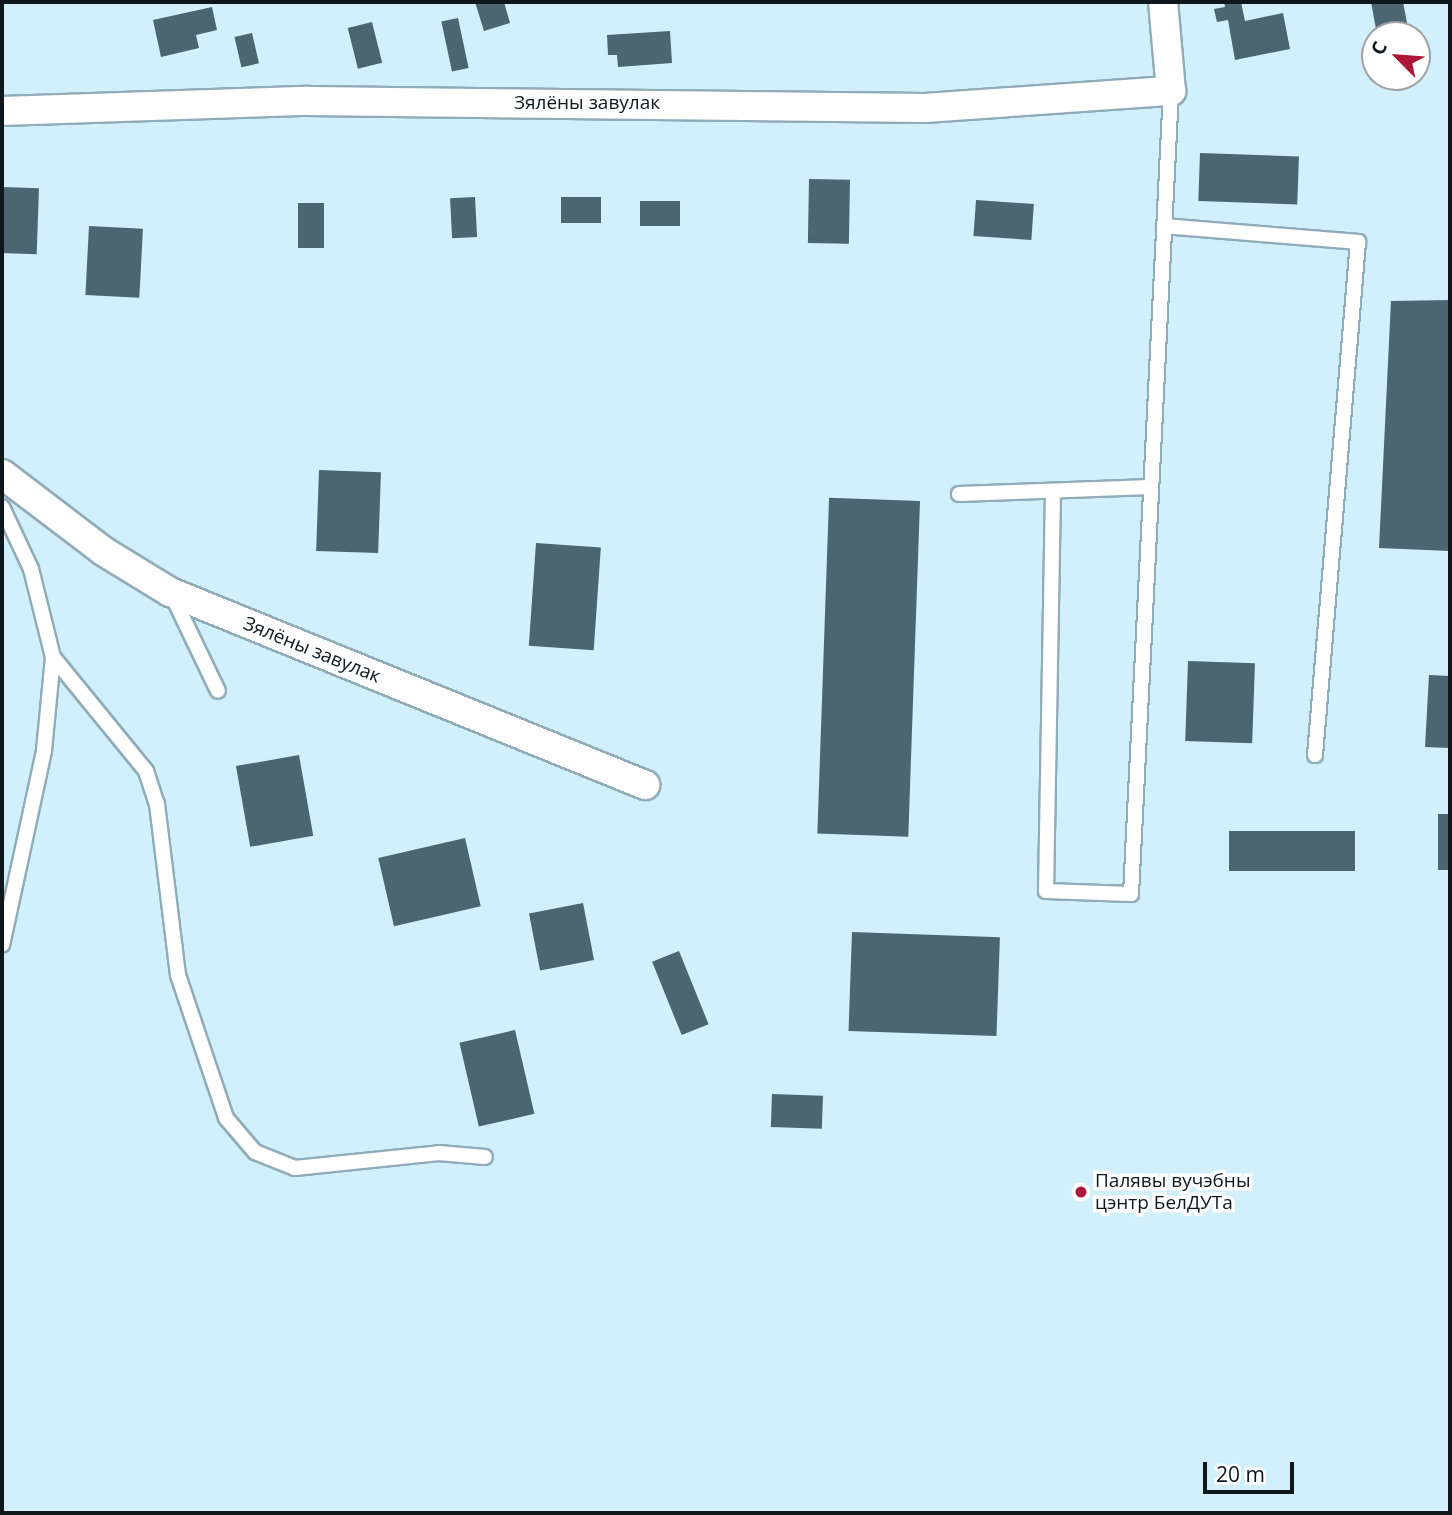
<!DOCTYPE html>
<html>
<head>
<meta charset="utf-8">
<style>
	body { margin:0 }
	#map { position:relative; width:1452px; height:1515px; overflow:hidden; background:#d2effc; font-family:"Open Sans",sans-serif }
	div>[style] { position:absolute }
	.building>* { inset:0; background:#4b6571; transform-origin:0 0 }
	.roads { filter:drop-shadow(2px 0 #91acb9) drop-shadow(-2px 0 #91acb9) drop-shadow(0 2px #91acb9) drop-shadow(0 -2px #91acb9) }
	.service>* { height:14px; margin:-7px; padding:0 7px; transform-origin:7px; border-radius:7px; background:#fff }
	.minor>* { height:28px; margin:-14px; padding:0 14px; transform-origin:14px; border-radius:14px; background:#fff }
	.dots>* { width:19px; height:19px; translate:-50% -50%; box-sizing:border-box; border:4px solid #fff; border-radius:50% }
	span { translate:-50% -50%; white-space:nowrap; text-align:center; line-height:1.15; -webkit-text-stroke:7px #fff; paint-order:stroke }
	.street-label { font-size:19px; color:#0d171c }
	.poi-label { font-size:19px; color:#0d171c }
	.left { translate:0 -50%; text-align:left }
	.frame { position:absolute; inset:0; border:4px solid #0d171c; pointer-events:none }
	.north { position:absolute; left:1361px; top:21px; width:70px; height:70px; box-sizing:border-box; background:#fff; border:2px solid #9ea2a4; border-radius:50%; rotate:295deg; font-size:19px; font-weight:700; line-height:28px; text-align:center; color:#0d171c }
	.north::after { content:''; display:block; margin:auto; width:24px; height:32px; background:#ac1737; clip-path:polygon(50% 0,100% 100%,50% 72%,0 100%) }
	.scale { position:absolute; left:1203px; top:1462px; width:91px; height:32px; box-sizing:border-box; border:4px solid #0d171c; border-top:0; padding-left:9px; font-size:21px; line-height:24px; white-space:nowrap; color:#0d171c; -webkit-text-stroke:5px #fff; paint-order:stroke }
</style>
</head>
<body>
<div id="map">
	<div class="building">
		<div style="clip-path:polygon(475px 2px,504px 2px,510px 23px,484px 31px)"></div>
		<div style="clip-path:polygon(1224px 2px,1241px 2px,1245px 21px,1283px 13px,1290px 49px,1235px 60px,1228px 20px,1217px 22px,1214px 9px,1225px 7px)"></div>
		<div style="clip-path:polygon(1371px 2px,1403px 2px,1407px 23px,1376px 29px)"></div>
		<div style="clip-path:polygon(212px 7px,217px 30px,196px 35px,199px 48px,161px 57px,153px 20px)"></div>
		<div style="left:458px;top:18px;width:51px;height:17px;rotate:78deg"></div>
		<div style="left:372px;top:22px;width:42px;height:25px;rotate:76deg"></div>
		<div style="clip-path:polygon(670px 31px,672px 63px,618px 67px,617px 55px,608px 55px,607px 35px)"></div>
		<div style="left:252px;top:33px;width:31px;height:18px;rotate:77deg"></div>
		<div style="left:1200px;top:153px;width:99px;height:48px;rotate:2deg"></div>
		<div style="left:809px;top:179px;width:41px;height:64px;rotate:1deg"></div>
		<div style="left:2px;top:187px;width:37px;height:66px;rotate:2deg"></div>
		<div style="left:475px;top:197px;width:40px;height:25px;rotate:87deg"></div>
		<div style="left:561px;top:197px;width:40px;height:26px"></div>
		<div style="left:976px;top:200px;width:58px;height:36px;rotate:4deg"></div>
		<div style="left:640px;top:201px;width:40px;height:25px"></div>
		<div style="left:298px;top:203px;width:26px;height:45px"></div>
		<div style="left:89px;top:226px;width:54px;height:69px;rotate:3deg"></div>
		<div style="clip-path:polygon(1450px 300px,1450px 551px,1379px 548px,1391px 301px)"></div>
		<div style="left:319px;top:470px;width:62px;height:81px;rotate:2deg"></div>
		<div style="left:920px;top:501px;width:336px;height:91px;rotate:92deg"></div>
		<div style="left:536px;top:543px;width:65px;height:103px;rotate:4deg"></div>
		<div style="left:1188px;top:661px;width:67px;height:80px;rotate:2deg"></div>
		<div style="clip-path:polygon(1429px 675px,1450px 676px,1450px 748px,1425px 747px)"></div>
		<div style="left:299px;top:755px;width:82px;height:64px;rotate:80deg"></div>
		<div style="left:1438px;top:814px;width:12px;height:56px"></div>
		<div style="left:1229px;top:831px;width:126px;height:40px"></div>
		<div style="left:465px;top:838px;width:70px;height:89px;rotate:77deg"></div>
		<div style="left:583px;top:903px;width:58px;height:55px;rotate:79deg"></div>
		<div style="left:852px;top:932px;width:148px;height:99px;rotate:2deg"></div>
		<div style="left:679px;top:951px;width:79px;height:29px;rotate:68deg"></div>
		<div style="left:515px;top:1030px;width:86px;height:57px;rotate:77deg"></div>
		<div style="left:772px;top:1094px;width:51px;height:33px;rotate:2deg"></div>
	</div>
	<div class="roads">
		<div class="service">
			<div style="left:1164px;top:226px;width:195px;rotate:4.7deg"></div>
			<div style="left:1358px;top:242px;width:515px;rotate:94.79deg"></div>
			<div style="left:1053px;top:491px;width:400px;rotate:91deg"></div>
			<div style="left:1046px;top:891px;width:85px;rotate:2deg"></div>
			<div style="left:1131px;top:894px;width:804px;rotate:-87.15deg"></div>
			<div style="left:959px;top:494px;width:192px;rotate:-2.1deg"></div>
			<div style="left:2px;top:507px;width:68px;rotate:64.9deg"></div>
			<div style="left:31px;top:569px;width:91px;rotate:76deg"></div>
			<div style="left:53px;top:657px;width:94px;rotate:95.5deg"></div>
			<div style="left:44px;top:751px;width:198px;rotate:102.2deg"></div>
			<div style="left:172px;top:595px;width:106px;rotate:64.4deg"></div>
			<div style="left:53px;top:657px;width:147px;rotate:50.8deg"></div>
			<div style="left:146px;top:771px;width:35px;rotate:72deg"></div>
			<div style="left:157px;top:804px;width:172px;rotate:83deg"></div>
			<div style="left:178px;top:975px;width:151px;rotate:71.4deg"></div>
			<div style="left:226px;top:1118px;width:45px;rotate:49.5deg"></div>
			<div style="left:255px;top:1152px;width:43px;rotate:21.8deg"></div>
			<div style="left:295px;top:1168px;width:145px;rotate:-5.9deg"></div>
			<div style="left:439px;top:1153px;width:46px;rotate:5deg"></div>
		</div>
		<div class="minor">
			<div style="left:2px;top:111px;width:306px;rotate:-1.9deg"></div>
			<div style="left:308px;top:101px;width:617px;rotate:0.65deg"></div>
			<div style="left:925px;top:108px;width:247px;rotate:-4deg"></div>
			<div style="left:1171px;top:91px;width:89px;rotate:-95.1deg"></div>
			<div style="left:2px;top:474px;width:127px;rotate:37.3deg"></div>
			<div style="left:103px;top:551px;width:79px;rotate:31.5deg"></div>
			<div style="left:170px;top:592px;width:513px;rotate:22.11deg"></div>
		</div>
	</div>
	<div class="dots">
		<div style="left:1081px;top:1192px;background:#ac1737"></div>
	</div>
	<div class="street-label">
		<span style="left:587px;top:103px">Зялёны завулак</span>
		<span style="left:312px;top:650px;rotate:22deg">Зялёны завулак</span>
	</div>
	<div class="poi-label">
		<span class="left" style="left:1095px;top:1192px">Палявы вучэбны<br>цэнтр БелДУТа</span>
	</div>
	<div class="frame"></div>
	<div class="north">С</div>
	<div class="scale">20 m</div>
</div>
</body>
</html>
